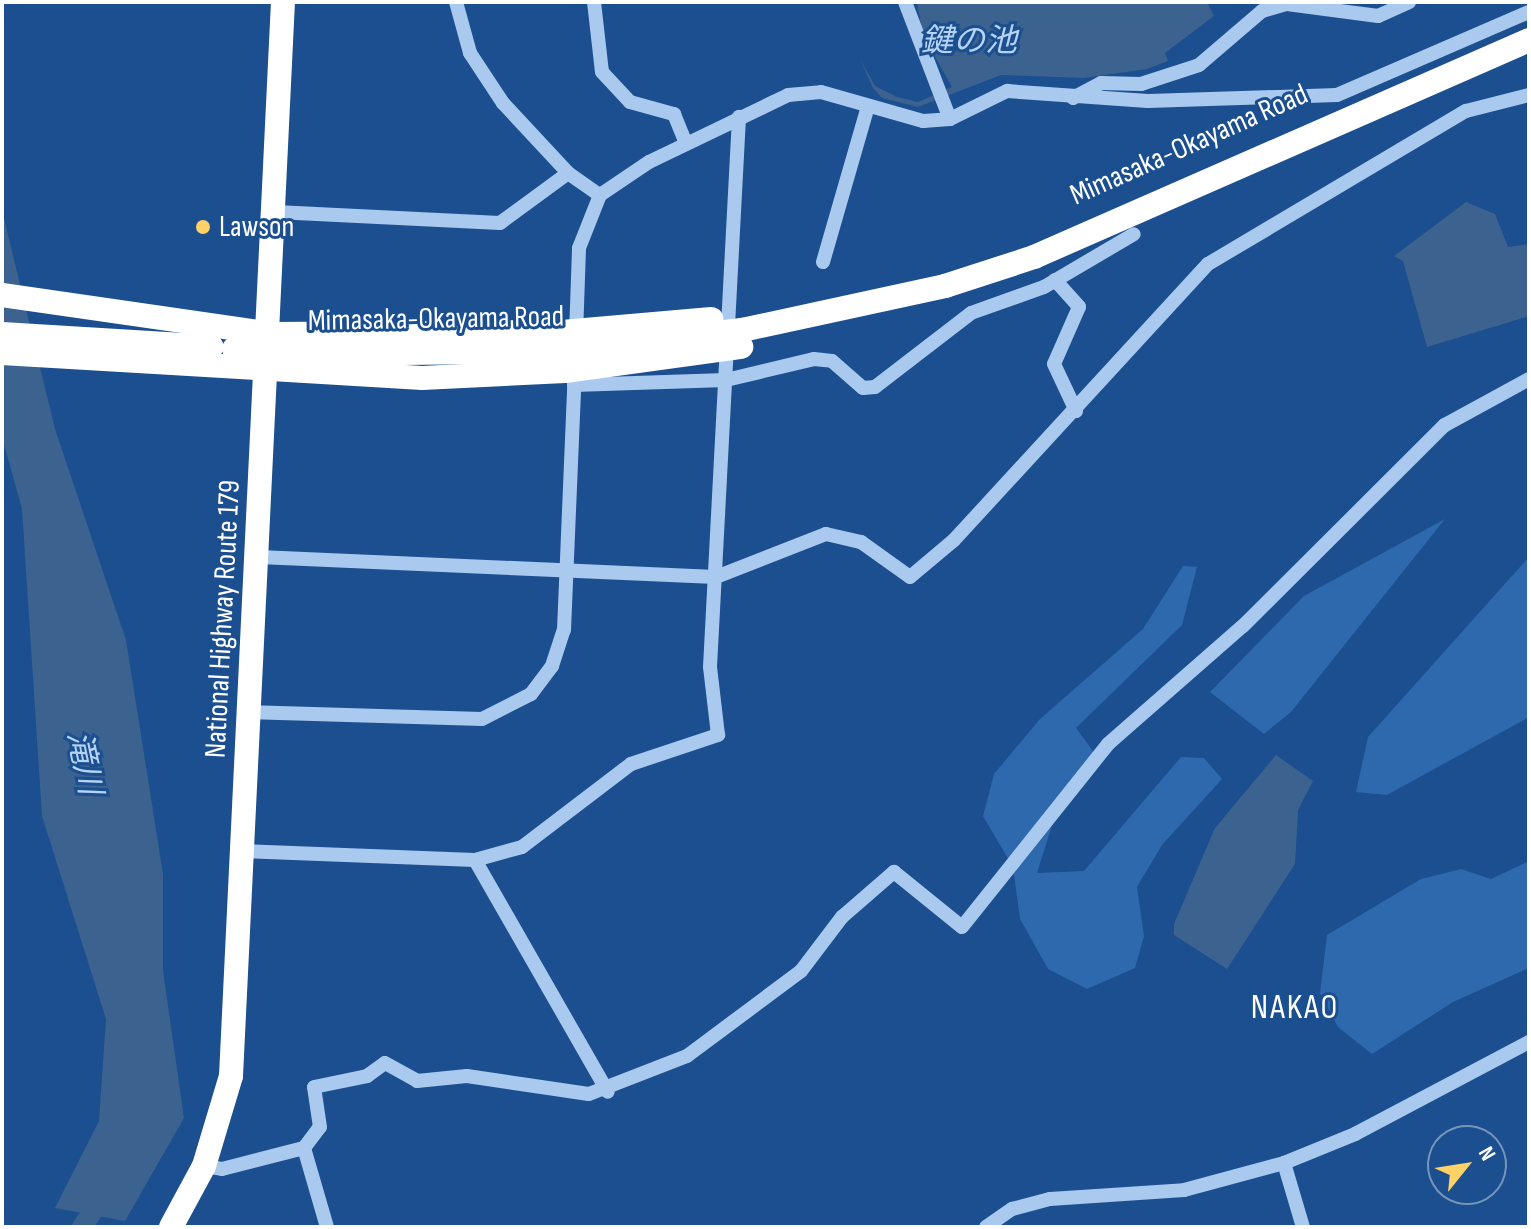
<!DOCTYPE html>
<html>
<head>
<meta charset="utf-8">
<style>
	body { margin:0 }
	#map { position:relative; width:1531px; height:1229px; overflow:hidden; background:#1b4f8f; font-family:"Sofia Sans Condensed","Noto Sans JP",sans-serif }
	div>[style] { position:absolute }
	.green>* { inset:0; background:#2e69ad }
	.water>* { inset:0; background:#3c6290 }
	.river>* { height:20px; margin:-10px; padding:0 10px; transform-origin:10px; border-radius:10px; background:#3c6290 }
	.minor>* { height:14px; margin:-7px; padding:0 7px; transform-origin:7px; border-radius:7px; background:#a9c9ee }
	.highway>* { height:24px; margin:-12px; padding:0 12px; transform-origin:12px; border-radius:12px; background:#fff }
	.highway-bridge>* { height:24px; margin:-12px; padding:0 12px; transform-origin:12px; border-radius:12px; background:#fff }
	.dots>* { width:22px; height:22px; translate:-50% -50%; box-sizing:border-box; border:4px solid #1b4f8f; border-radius:50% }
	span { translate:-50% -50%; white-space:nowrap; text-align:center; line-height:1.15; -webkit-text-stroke:6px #1b4f8f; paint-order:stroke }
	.street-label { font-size:30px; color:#fff }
	.poi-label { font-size:30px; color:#fff }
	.left { translate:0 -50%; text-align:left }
	.water-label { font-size:32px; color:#b5d3f5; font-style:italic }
	.quarter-label { font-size:34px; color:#fff; letter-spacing:2px }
	.frame { position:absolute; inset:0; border:4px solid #fff; pointer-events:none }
	.north { position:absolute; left:1427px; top:1125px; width:80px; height:80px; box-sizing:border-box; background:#1b4f8f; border:2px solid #7695bc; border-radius:50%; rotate:60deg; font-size:22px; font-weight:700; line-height:32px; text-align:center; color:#fff }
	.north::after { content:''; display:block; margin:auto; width:28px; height:36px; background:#ffd166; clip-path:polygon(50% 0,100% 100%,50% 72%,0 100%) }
</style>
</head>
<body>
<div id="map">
	<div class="green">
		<div style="clip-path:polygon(1445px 519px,1291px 712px,1264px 734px,1210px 692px,1304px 596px)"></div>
		<div style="clip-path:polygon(1529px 557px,1529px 717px,1387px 795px,1356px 792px,1368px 737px)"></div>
		<div style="clip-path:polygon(1183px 566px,1197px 567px,1182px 625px,1076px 728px,1098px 758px,1053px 822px,1037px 873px,1084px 871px,1181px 757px,1204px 758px,1222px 779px,1162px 845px,1137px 887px,1144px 936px,1135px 968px,1087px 989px,1048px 969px,1020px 919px,1013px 867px,983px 816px,994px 774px,1040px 719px,1143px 629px)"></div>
		<div style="clip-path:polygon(1529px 861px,1529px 968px,1453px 1002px,1372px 1054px,1338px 1027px,1320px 993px,1327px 935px,1421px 879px,1461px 869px,1491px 879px)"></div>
	</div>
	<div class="water">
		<div style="clip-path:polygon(917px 2px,1207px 2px,1214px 16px,1165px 53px,1168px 61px,1147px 69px,1084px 78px,1001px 75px,918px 107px,882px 98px,873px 88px,860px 59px,875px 86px,897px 97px,918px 102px,952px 87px,923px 35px)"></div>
		<div style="clip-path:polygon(1466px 202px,1495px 214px,1508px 247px,1529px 244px,1529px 316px,1427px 347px,1403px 261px,1394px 256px)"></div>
		<div style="clip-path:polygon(2px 210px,55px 429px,126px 640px,163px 874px,163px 971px,184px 1118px,125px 1221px,55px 1208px,99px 1121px,106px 1019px,42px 816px,22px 509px,2px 437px)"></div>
		<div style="clip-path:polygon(1276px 755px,1313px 781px,1298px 810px,1295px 864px,1227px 969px,1174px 935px,1174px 924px,1215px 828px)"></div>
	</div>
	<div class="river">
		<div style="left:82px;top:1227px;width:41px;rotate:-55.9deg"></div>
	</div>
	<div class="minor">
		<div style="left:456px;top:2px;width:53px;rotate:74.6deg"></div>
		<div style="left:470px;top:53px;width:60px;rotate:56.6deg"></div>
		<div style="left:503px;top:103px;width:96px;rotate:47.1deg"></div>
		<div style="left:568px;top:173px;width:39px;rotate:35deg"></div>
		<div style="left:594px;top:2px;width:70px;rotate:83.5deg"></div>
		<div style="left:602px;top:72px;width:41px;rotate:47deg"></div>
		<div style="left:630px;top:102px;width:46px;rotate:15.3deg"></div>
		<div style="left:674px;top:114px;width:31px;rotate:68deg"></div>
		<div style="left:905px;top:2px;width:125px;rotate:69deg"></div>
		<div style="left:1073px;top:98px;width:32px;rotate:-28deg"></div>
		<div style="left:1101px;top:83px;width:40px;rotate:1.4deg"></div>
		<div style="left:1141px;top:84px;width:61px;rotate:-18.1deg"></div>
		<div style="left:1199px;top:65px;width:83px;rotate:-40.6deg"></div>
		<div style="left:1262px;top:11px;width:26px;rotate:-16deg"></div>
		<div style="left:1287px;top:4px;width:92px;rotate:7.5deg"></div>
		<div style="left:1378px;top:16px;width:34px;rotate:-24deg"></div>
		<div style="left:276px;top:212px;width:224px;rotate:2.8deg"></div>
		<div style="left:500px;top:223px;width:84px;rotate:-36.3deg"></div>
		<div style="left:823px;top:262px;width:162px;rotate:-73.9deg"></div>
		<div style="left:1055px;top:280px;width:36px;rotate:48deg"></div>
		<div style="left:1079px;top:307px;width:62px;rotate:113.7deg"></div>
		<div style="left:1054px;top:364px;width:52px;rotate:64.9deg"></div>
		<div style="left:576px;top:335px;width:87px;rotate:-88deg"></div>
		<div style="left:579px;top:248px;width:57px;rotate:-68.4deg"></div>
		<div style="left:600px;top:195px;width:59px;rotate:-34deg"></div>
		<div style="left:649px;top:162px;width:154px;rotate:-25.7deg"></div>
		<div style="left:788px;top:95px;width:33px;rotate:-5deg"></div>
		<div style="left:821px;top:92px;width:106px;rotate:15.9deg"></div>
		<div style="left:923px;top:121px;width:27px;rotate:-4deg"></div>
		<div style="left:950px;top:119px;width:64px;rotate:-26.2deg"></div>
		<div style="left:1007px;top:91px;width:141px;rotate:4.1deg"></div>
		<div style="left:1148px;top:101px;width:189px;rotate:-1.8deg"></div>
		<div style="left:1337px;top:95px;width:209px;rotate:-23.4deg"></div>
		<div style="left:574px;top:385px;width:152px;rotate:-1.9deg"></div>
		<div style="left:726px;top:380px;width:90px;rotate:-13.4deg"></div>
		<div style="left:814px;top:359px;width:18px;rotate:6deg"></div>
		<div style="left:832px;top:361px;width:41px;rotate:41.1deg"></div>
		<div style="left:863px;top:388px;width:12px;rotate:-5deg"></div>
		<div style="left:875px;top:387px;width:121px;rotate:-37.6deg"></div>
		<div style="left:971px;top:313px;width:77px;rotate:-19.6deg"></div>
		<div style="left:1044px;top:287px;width:104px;rotate:-30.5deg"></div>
		<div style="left:259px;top:557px;width:457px;rotate:2.5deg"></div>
		<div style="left:716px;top:577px;width:118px;rotate:-21.4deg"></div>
		<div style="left:826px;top:534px;width:36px;rotate:13deg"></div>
		<div style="left:861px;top:542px;width:60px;rotate:35.5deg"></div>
		<div style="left:910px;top:577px;width:57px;rotate:-40.1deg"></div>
		<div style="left:954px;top:540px;width:375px;rotate:-47.4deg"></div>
		<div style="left:1208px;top:264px;width:300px;rotate:-30.7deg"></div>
		<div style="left:1466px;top:111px;width:65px;rotate:-14.3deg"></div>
		<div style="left:249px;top:712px;width:233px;rotate:1.7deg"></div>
		<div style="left:482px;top:719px;width:55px;rotate:-27deg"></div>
		<div style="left:531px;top:694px;width:35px;rotate:-53deg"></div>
		<div style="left:552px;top:666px;width:38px;rotate:-72deg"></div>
		<div style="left:564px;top:630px;width:266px;rotate:-87.6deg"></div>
		<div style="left:242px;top:851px;width:233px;rotate:2.2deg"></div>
		<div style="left:475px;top:860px;width:49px;rotate:-15.5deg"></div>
		<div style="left:522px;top:847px;width:137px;rotate:-37.3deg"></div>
		<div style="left:631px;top:764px;width:92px;rotate:-18.4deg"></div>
		<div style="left:718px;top:735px;width:68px;rotate:-96.7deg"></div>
		<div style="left:710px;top:667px;width:551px;rotate:-86.98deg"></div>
		<div style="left:475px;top:860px;width:267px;rotate:60.2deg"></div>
		<div style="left:304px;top:1148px;width:26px;rotate:-53deg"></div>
		<div style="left:320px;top:1127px;width:40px;rotate:-98.5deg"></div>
		<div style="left:314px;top:1087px;width:54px;rotate:-11.7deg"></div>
		<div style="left:367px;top:1076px;width:22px;rotate:-36deg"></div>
		<div style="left:385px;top:1063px;width:37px;rotate:29deg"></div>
		<div style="left:417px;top:1081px;width:50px;rotate:-5.7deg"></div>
		<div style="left:467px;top:1076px;width:123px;rotate:8.4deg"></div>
		<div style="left:589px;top:1094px;width:105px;rotate:-21.2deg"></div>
		<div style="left:687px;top:1056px;width:142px;rotate:-36.7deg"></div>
		<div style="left:801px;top:971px;width:68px;rotate:-52.8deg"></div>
		<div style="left:842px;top:917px;width:69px;rotate:-40.9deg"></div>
		<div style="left:894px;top:872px;width:87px;rotate:39deg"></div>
		<div style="left:962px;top:927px;width:234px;rotate:-51.4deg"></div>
		<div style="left:1108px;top:744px;width:179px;rotate:-41.2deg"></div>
		<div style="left:1243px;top:626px;width:285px;rotate:-44.9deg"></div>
		<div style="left:1445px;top:425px;width:96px;rotate:-28.7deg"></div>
		<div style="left:1284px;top:1163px;width:67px;rotate:73.5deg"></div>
		<div style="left:204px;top:1166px;width:18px;rotate:9deg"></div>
		<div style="left:222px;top:1169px;width:85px;rotate:-14.4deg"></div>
		<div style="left:304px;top:1148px;width:82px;rotate:73.8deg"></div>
		<div style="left:986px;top:1227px;width:32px;rotate:-35deg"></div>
		<div style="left:1012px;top:1209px;width:39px;rotate:-15deg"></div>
		<div style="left:1050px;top:1199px;width:134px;rotate:-3.8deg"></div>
		<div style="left:1184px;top:1190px;width:104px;rotate:-15.1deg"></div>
		<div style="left:1284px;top:1163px;width:77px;rotate:-22.2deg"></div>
		<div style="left:1355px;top:1134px;width:197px;rotate:-27.9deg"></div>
	</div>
	<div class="highway">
		<div style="left:2px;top:295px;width:273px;rotate:8.2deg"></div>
		<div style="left:272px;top:334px;width:290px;rotate:-0.4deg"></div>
		<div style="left:742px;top:330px;width:208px;rotate:-12.2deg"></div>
		<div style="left:945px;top:286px;width:94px;rotate:-18deg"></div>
		<div style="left:1034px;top:257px;width:540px;rotate:-23.67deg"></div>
		<div style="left:2px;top:334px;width:210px;rotate:3.5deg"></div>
		<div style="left:2px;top:353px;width:421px;rotate:3.4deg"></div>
		<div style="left:422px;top:378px;width:143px;rotate:-2.8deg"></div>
		<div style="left:317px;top:354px;width:245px;rotate:-0.7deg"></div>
		<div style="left:171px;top:1227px;width:69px;rotate:-61.6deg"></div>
		<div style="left:204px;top:1166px;width:94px;rotate:-73.3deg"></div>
		<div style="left:231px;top:1076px;width:1075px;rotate:-87.23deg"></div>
	</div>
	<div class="highway-bridge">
		<div style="left:562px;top:332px;width:150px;rotate:-5deg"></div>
		<div style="left:234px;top:349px;width:83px;rotate:3.4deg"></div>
		<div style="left:562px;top:351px;width:181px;rotate:-6.7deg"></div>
		<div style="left:565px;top:371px;width:178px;rotate:-7.8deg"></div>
	</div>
	<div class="dots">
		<div style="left:203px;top:227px;background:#ffd166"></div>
	</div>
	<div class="street-label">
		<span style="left:1189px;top:145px;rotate:-24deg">Mimasaka-Okayama Road</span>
		<span style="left:436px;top:319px;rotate:-1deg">Mimasaka-Okayama Road</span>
		<span style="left:223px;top:619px;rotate:-87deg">National Highway Route 179</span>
	</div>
	<div class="poi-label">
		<span class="left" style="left:219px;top:227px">Lawson</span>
	</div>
	<div class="water-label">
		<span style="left:969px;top:42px">鍵の池</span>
		<span style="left:83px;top:763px;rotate:78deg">滝川</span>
	</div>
	<div class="quarter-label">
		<span style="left:1295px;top:1008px">NAKAO</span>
	</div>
	<div class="frame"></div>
	<div class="north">N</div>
</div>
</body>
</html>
